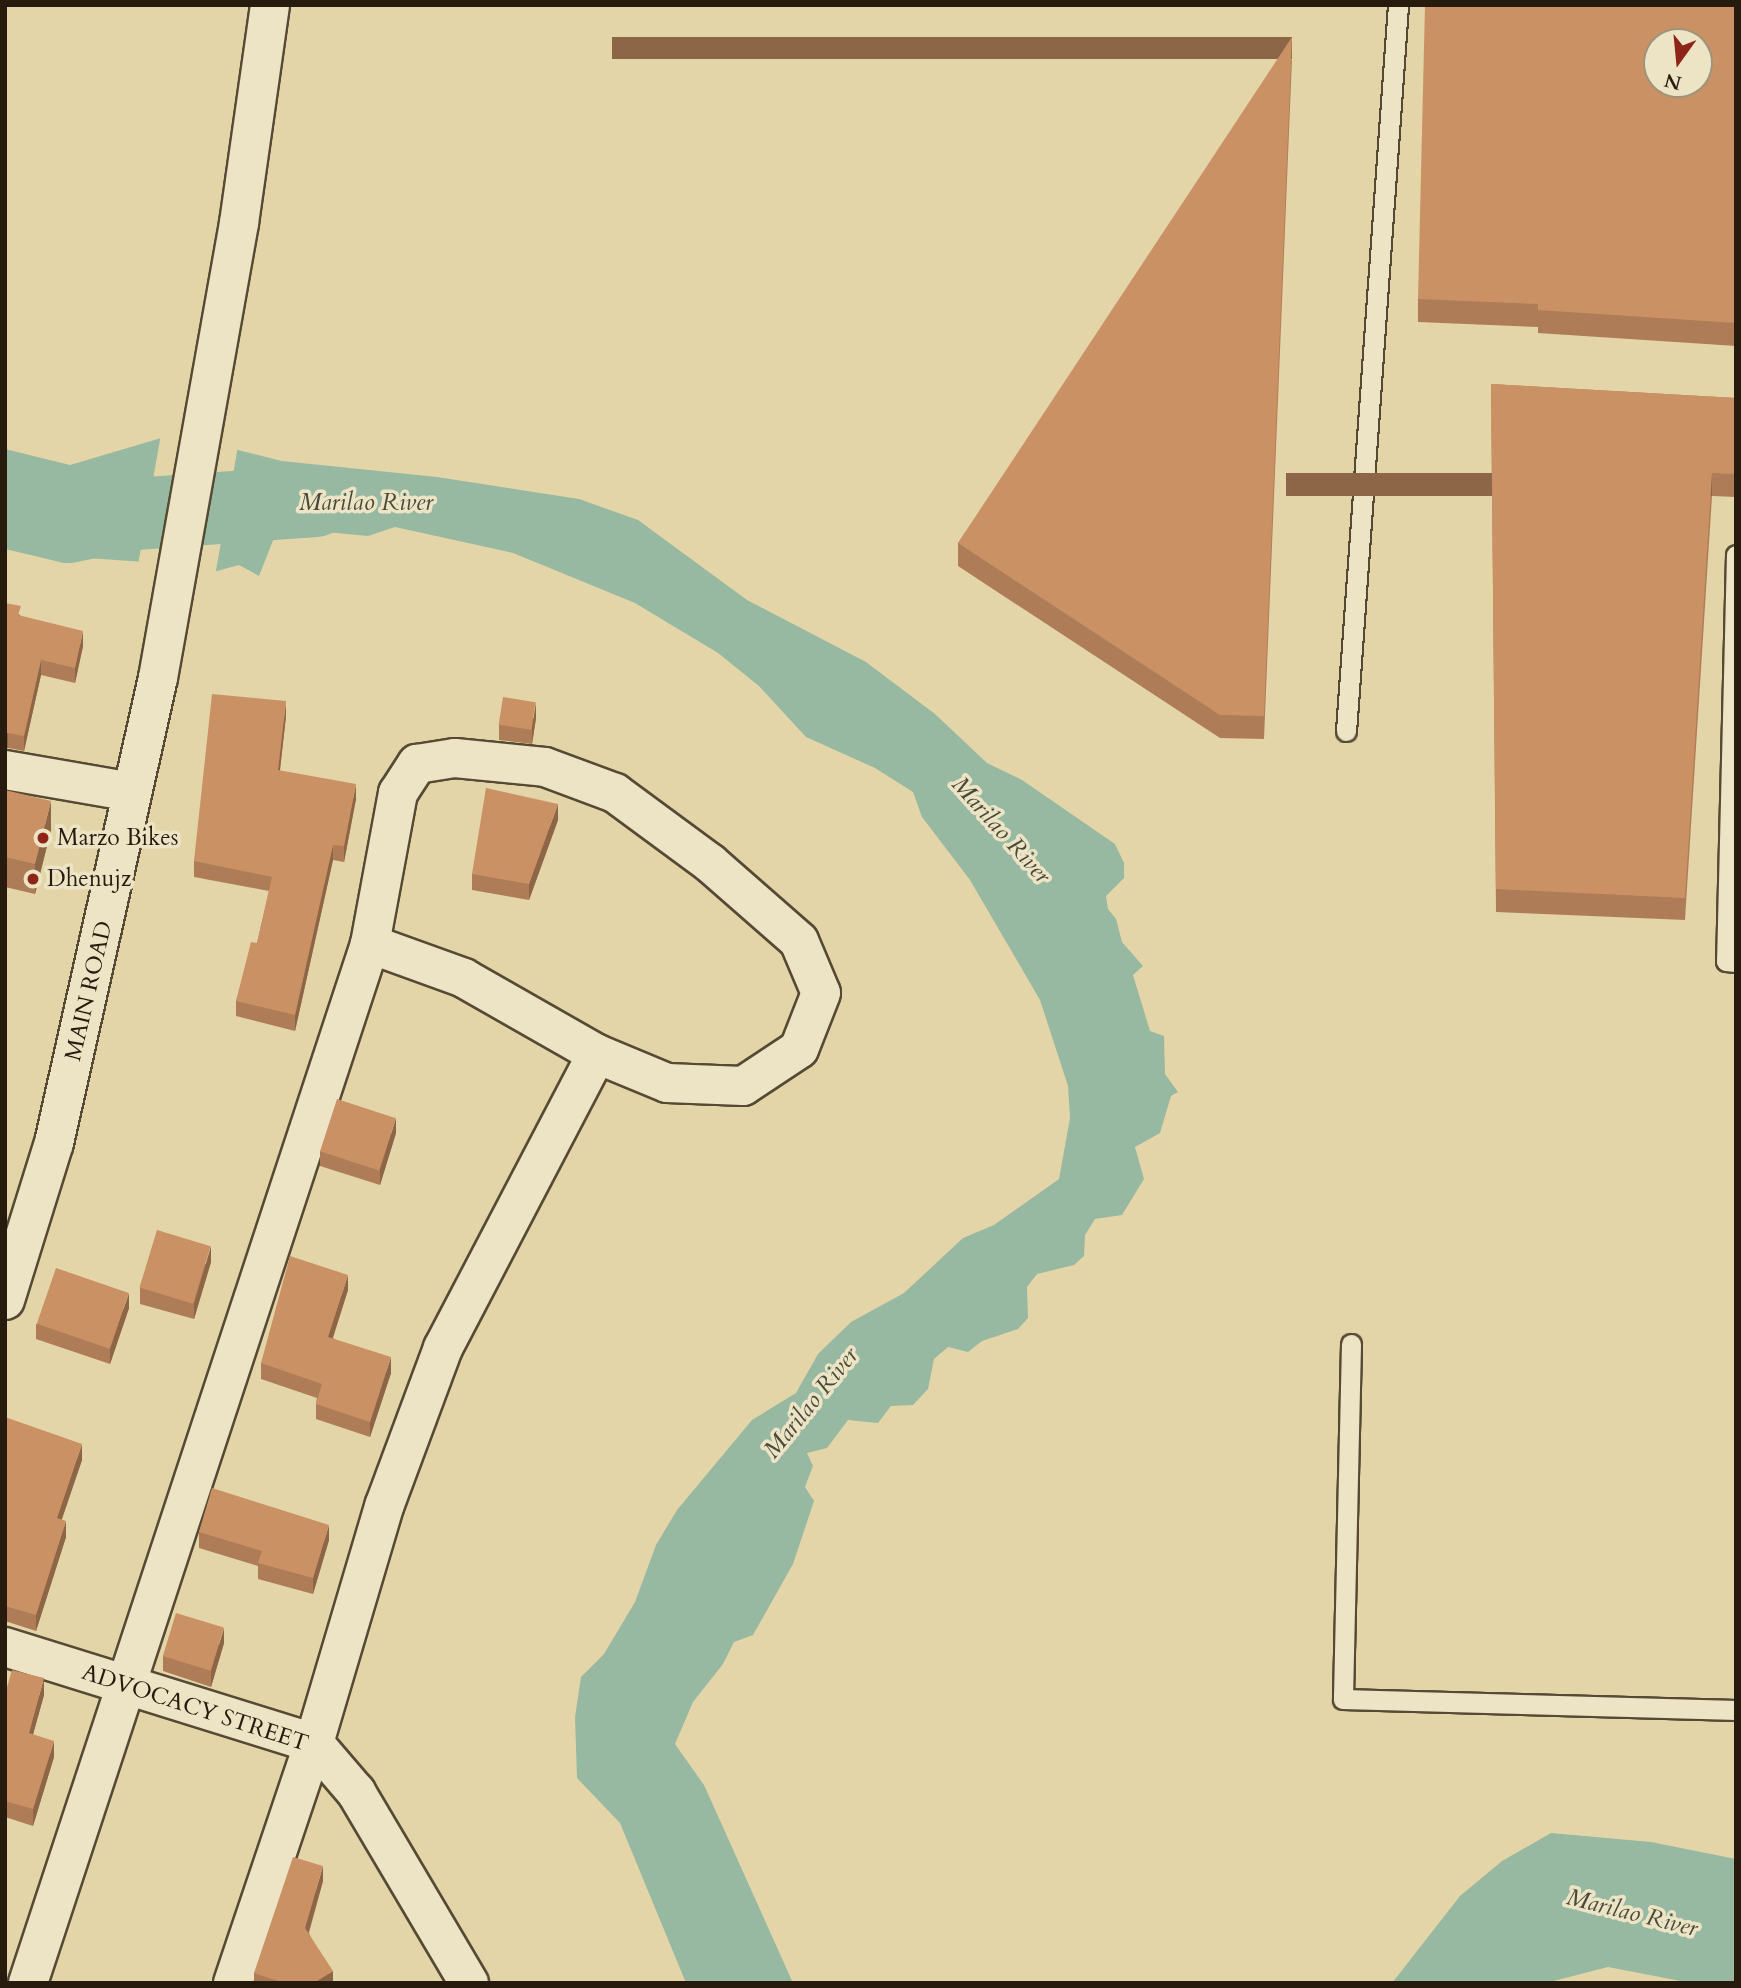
<!DOCTYPE html>
<html>
<head>
<meta charset="utf-8">
<style>
	body { margin:0 }
	#map { position:relative; width:1741px; height:1988px; overflow:hidden; background:#e4d5a8; font-family:Cardo,serif }
	div>[style] { position:absolute }
	.water>* { inset:0; background:#97b9a2 }
	.pier>* { inset:0; background:#e4d5a8 }
	.river>* { height:72px; margin:-36px; padding:0 36px; transform-origin:36px; border-radius:36px; background:#97b9a2 }
	.roads { filter:drop-shadow(2px 0 #564a34) drop-shadow(-2px 0 #564a34) drop-shadow(0 2px #564a34) drop-shadow(0 -2px #564a34) }
	.service>* { height:19px; margin:-9.5px; padding:0 9.5px; transform-origin:9.5px; border-radius:9.5px; background:#ede4c6 }
	.minor>* { height:38px; margin:-19px; padding:0 19px; transform-origin:19px; border-radius:19px; background:#ede4c6 }
	.secondary>* { height:38px; margin:-19px; padding:0 19px; transform-origin:19px; border-radius:19px; background:#ede4c6 }
	.wall>* { inset:0; background:#ae7d57 }
	.shaded-wall>* { inset:0; background:#8d6647; transform-origin:0 0 }
	.building>* { inset:0; background:#ca9165; transform-origin:0 0 }
	.dots>* { width:19px; height:19px; translate:-50% -50%; box-sizing:border-box; border:4px solid #ede4c6; border-radius:50% }
	span { translate:-50% -50%; white-space:nowrap; text-align:center; line-height:1.15; -webkit-text-stroke:7px #ede4c6; paint-order:stroke }
	.poi-label { font-size:23px; color:#271b0e }
	.left { translate:0 -50%; text-align:left }
	.street-label { font-size:23px; color:#271b0e }
	.water-label { font-size:24px; color:#494a3a; font-style:italic }
	.frame { position:absolute; inset:0; border:7px solid #271b0e; pointer-events:none }
	.north { position:absolute; left:1643px; top:28px; width:70px; height:70px; box-sizing:border-box; background:#ede4c6; border:2px solid #9e947c; border-radius:50%; rotate:195deg; font-size:19px; font-weight:700; line-height:28px; text-align:center; color:#271b0e }
	.north::after { content:''; display:block; margin:auto; width:24px; height:32px; background:#8f2418; clip-path:polygon(50% 0,100% 100%,50% 72%,0 100%) }
</style>
</head>
<body>
<div id="map">
	<div class="water">
		<div style="clip-path:polygon(168px 436px,144px 562px,45px 555px,5px 544px,5px 449px,70px 465px)"></div>
		<div style="clip-path:polygon(230px 448px,282px 461px,437px 477px,579px 499px,638px 520px,747px 600px,866px 662px,935px 714px,987px 763px,1022px 780px,1115px 844px,1124px 863px,1124px 878px,1106px 896px,1108px 909px,1116px 919px,1122px 942px,1143px 966px,1133px 975px,1150px 1031px,1164px 1036px,1165px 1074px,1178px 1092px,1171px 1096px,1160px 1133px,1135px 1147px,1144px 1179px,1122px 1215px,1095px 1219px,1085px 1235px,1084px 1256px,1074px 1265px,1037px 1274px,1027px 1287px,1028px 1318px,1018px 1329px,982px 1341px,968px 1352px,948px 1347px,934px 1359px,928px 1389px,913px 1405px,891px 1406px,878px 1423px,848px 1420px,827px 1448px,807px 1453px,813px 1466px,805px 1487px,814px 1501px,793px 1564px,753px 1635px,734px 1642px,723px 1664px,693px 1702px,675px 1744px,704px 1785px,793px 1983px,686px 1983px,620px 1823px,577px 1778px,575px 1717px,581px 1677px,604px 1654px,635px 1602px,656px 1545px,677px 1510px,752px 1420px,796px 1393px,818px 1354px,851px 1322px,904px 1293px,963px 1238px,994px 1225px,1059px 1179px,1070px 1118px,1068px 1086px,1040px 1000px,970px 880px,922px 817px,913px 792px,875px 768px,806px 737px,759px 686px,718px 653px,635px 603px,513px 553px,395px 527px,368px 536px,315px 531px,274px 538px,259px 576px,239px 565px,206px 574px)"></div>
		<div style="clip-path:polygon(1551px 1833px,1651px 1842px,1736px 1859px,1736px 1983px,1691px 1983px,1608px 1967px,1546px 1983px,1392px 1983px,1460px 1896px,1502px 1861px)"></div>
	</div>
	<div class="pier">
		<div style="clip-path:polygon(169px 433px,148px 563px,138px 565px,161px 434px)"></div>
		<div style="clip-path:polygon(230px 444px,238px 446px,215px 576px,205px 577px)"></div>
	</div>
	<div class="river">
		<div style="left:5px;top:512px;width:65px;rotate:13.4deg"></div>
		<div style="left:68px;top:527px;width:68px;rotate:-11deg"></div>
		<div style="left:135px;top:514px;width:181px;rotate:-4.1deg"></div>
	</div>
	<div class="roads">
		<div class="service">
			<div style="left:1736px;top:555px;width:406px;rotate:91.4deg"></div>
			<div style="left:1726px;top:961px;width:10px;rotate:6deg"></div>
			<div style="left:1346px;top:731px;width:728px;rotate:-85.9deg"></div>
			<div style="left:1351px;top:1344px;width:355px;rotate:91.3deg"></div>
			<div style="left:1343px;top:1699px;width:393px;rotate:1.6deg"></div>
		</div>
		<div class="minor">
			<div style="left:5px;top:770px;width:129px;rotate:9.8deg"></div>
			<div style="left:5px;top:1647px;width:324px;rotate:17.3deg"></div>
			<div style="left:314px;top:1743px;width:65px;rotate:49.4deg"></div>
			<div style="left:356px;top:1792px;width:222px;rotate:59.4deg"></div>
			<div style="left:28px;top:1983px;width:1094px;rotate:-71.78deg"></div>
			<div style="left:370px;top:944px;width:154px;rotate:-79.5deg"></div>
			<div style="left:398px;top:793px;width:35px;rotate:-57deg"></div>
			<div style="left:417px;top:764px;width:38px;rotate:-9deg"></div>
			<div style="left:455px;top:758px;width:90px;rotate:5.7deg"></div>
			<div style="left:545px;top:767px;width:75px;rotate:20.4deg"></div>
			<div style="left:615px;top:793px;width:118px;rotate:36.4deg"></div>
			<div style="left:710px;top:863px;width:118px;rotate:41.2deg"></div>
			<div style="left:799px;top:941px;width:56px;rotate:67.1deg"></div>
			<div style="left:821px;top:993px;width:60px;rotate:111.4deg"></div>
			<div style="left:799px;top:1049px;width:67px;rotate:146.5deg"></div>
			<div style="left:743px;top:1086px;width:76px;rotate:-177.7deg"></div>
			<div style="left:667px;top:1083px;width:76px;rotate:-157.5deg"></div>
			<div style="left:597px;top:1054px;width:153px;rotate:-150.3deg"></div>
			<div style="left:464px;top:978px;width:100px;rotate:-160.1deg"></div>
			<div style="left:233px;top:1983px;width:253px;rotate:-71.4deg"></div>
			<div style="left:314px;top:1743px;width:249px;rotate:-73.5deg"></div>
			<div style="left:385px;top:1504px;width:166px;rotate:-69.6deg"></div>
			<div style="left:443px;top:1348px;width:332px;rotate:-62.4deg"></div>
		</div>
		<div class="secondary">
			<div style="left:5px;top:1300px;width:164px;rotate:-72.7deg"></div>
			<div style="left:54px;top:1143px;width:476px;rotate:-77.4deg"></div>
			<div style="left:158px;top:678px;width:462px;rotate:-79.9deg"></div>
			<div style="left:239px;top:223px;width:220px;rotate:-81.9deg"></div>
		</div>
	</div>
	<div class="wall">
		<div style="clip-path:polygon(1736px 5px,1736px 346px,1538px 333px,1538px 327px,1418px 322px,1418px 299px)"></div>
		<div style="clip-path:polygon(1292px 59px,1264px 739px,1220px 738px,958px 566px,958px 543px)"></div>
		<div style="clip-path:polygon(1491px 384px,1736px 398px,1736px 497px,1712px 496px,1685px 920px,1496px 912px)"></div>
		<div style="clip-path:polygon(5px 603px,21px 616px,83px 646px,75px 683px,41px 675px,24px 751px,8px 748px,5px 749px)"></div>
		<div style="clip-path:polygon(286px 716px,280px 771px,356px 799px,344px 862px,333px 860px,295px 1031px,236px 1016px,236px 1001px,257px 943px,269px 891px,194px 877px,194px 861px)"></div>
		<div style="clip-path:polygon(536px 718px,532px 744px,499px 740px,499px 725px)"></div>
		<div style="clip-path:polygon(5px 790px,51px 830px,35px 894px,5px 887px)"></div>
		<div style="clip-path:polygon(558px 820px,529px 900px,472px 890px,472px 874px)"></div>
		<div style="clip-path:polygon(396px 1133px,380px 1185px,320px 1166px,320px 1151px)"></div>
		<div style="clip-path:polygon(211px 1262px,194px 1319px,140px 1304px,140px 1288px)"></div>
		<div style="clip-path:polygon(348px 1290px,333px 1338px,391px 1373px,370px 1437px,316px 1419px,316px 1404px,317px 1398px,261px 1379px,261px 1363px)"></div>
		<div style="clip-path:polygon(129px 1308px,110px 1364px,36px 1339px,36px 1324px)"></div>
		<div style="clip-path:polygon(5px 1417px,82px 1460px,62px 1519px,66px 1537px,36px 1631px,5px 1621px)"></div>
		<div style="clip-path:polygon(199px 1532px,329px 1540px,313px 1594px,258px 1579px,258px 1566px,199px 1548px)"></div>
		<div style="clip-path:polygon(224px 1643px,211px 1687px,163px 1671px,163px 1656px)"></div>
		<div style="clip-path:polygon(5px 1694px,44px 1695px,33px 1734px,54px 1757px,33px 1826px,5px 1817px)"></div>
		<div style="clip-path:polygon(323px 1881px,309px 1933px,333px 1983px,254px 1983px,254px 1973px)"></div>
	</div>
	<div class="shaded-wall">
		<div style="left:1292px;top:37px;width:22px;height:680px;rotate:90deg"></div>
		<div style="left:1712px;top:473px;width:23px;height:426px;rotate:90deg"></div>
		<div style="clip-path:polygon(83px 631px,83px 646px,75px 683px,75px 668px)"></div>
		<div style="clip-path:polygon(41px 660px,41px 675px,24px 751px,24px 736px)"></div>
		<div style="clip-path:polygon(286px 701px,286px 716px,278px 786px,278px 770px)"></div>
		<div style="clip-path:polygon(536px 702px,536px 718px,532px 744px,532px 728px)"></div>
		<div style="left:8px;top:733px;width:15px;height:3px;rotate:90deg"></div>
		<div style="clip-path:polygon(356px 784px,356px 799px,344px 862px,344px 846px)"></div>
		<div style="clip-path:polygon(51px 801px,51px 830px,35px 894px,35px 864px)"></div>
		<div style="clip-path:polygon(558px 804px,558px 820px,529px 900px,529px 884px)"></div>
		<div style="clip-path:polygon(333px 845px,333px 860px,295px 1031px,295px 1015px)"></div>
		<div style="clip-path:polygon(396px 1118px,396px 1133px,380px 1185px,380px 1170px)"></div>
		<div style="clip-path:polygon(211px 1246px,211px 1262px,194px 1319px,194px 1304px)"></div>
		<div style="clip-path:polygon(348px 1275px,348px 1290px,328px 1352px,328px 1337px)"></div>
		<div style="clip-path:polygon(129px 1293px,129px 1308px,110px 1364px,110px 1349px)"></div>
		<div style="clip-path:polygon(391px 1357px,391px 1373px,370px 1437px,370px 1422px)"></div>
		<div style="clip-path:polygon(82px 1444px,82px 1460px,57px 1533px,57px 1518px)"></div>
		<div style="clip-path:polygon(66px 1521px,66px 1537px,36px 1631px,36px 1615px)"></div>
		<div style="clip-path:polygon(329px 1525px,329px 1540px,313px 1594px,313px 1578px)"></div>
		<div style="clip-path:polygon(224px 1628px,224px 1643px,211px 1687px,211px 1671px)"></div>
		<div style="clip-path:polygon(44px 1678px,44px 1695px,29px 1749px,29px 1733px)"></div>
		<div style="clip-path:polygon(54px 1741px,54px 1757px,33px 1826px,33px 1809px)"></div>
		<div style="clip-path:polygon(323px 1866px,323px 1881px,305px 1944px,305px 1928px)"></div>
		<div style="clip-path:polygon(333px 1971px,333px 1983px,314px 1983px)"></div>
	</div>
	<div class="building">
		<div style="clip-path:polygon(evenodd,1425px 5px,1736px 5px,1736px 323px,1538px 310px,1538px 304px,1418px 299px,1425px 5px,1657px 42px,1699px 42px,1699px 84px,1657px 84px,1657px 42px)"></div>
		<div style="clip-path:polygon(1292px 37px,1264px 716px,1220px 715px,958px 543px)"></div>
		<div style="clip-path:polygon(1491px 384px,1736px 398px,1736px 474px,1712px 473px,1685px 898px,1496px 889px)"></div>
		<div style="clip-path:polygon(5px 603px,21px 606px,18px 615px,83px 631px,75px 668px,41px 660px,24px 736px,8px 733px,5px 734px)"></div>
		<div style="clip-path:polygon(212px 694px,286px 701px,278px 770px,356px 784px,344px 846px,333px 845px,295px 1015px,236px 1001px,251px 942px,257px 943px,272px 877px,194px 861px)"></div>
		<div style="left:503px;top:697px;width:33px;height:28px;rotate:9deg"></div>
		<div style="clip-path:polygon(486px 788px,558px 804px,529px 884px,472px 874px)"></div>
		<div style="clip-path:polygon(5px 790px,51px 801px,35px 864px,5px 857px)"></div>
		<div style="left:337px;top:1099px;width:62px;height:55px;rotate:18deg"></div>
		<div style="left:157px;top:1230px;width:56px;height:60px;rotate:17deg"></div>
		<div style="clip-path:polygon(290px 1256px,348px 1275px,328px 1337px,391px 1357px,370px 1422px,316px 1404px,322px 1384px,261px 1363px)"></div>
		<div style="left:56px;top:1268px;width:77px;height:59px;rotate:19deg"></div>
		<div style="clip-path:polygon(5px 1417px,82px 1444px,57px 1518px,66px 1521px,36px 1615px,5px 1606px)"></div>
		<div style="clip-path:polygon(212px 1488px,329px 1525px,313px 1578px,258px 1563px,262px 1551px,199px 1532px)"></div>
		<div style="left:176px;top:1613px;width:50px;height:45px;rotate:17deg"></div>
		<div style="clip-path:polygon(12px 1670px,44px 1678px,29px 1733px,54px 1741px,33px 1809px,5px 1801px,5px 1694px)"></div>
		<div style="clip-path:polygon(293px 1857px,323px 1866px,305px 1928px,333px 1971px,314px 1983px,284px 1983px,254px 1973px)"></div>
	</div>
	<div class="dots">
		<div style="left:43px;top:838px;background:#8f2418"></div>
		<div style="left:33px;top:879px;background:#8f2418"></div>
	</div>
	<div class="poi-label">
		<span class="left" style="left:57px;top:838px">Marzo Bikes</span>
		<span class="left" style="left:47px;top:879px">Dhenujz</span>
	</div>
	<div class="street-label">
		<span style="left:89px;top:991px;rotate:-77deg">MAIN ROAD</span>
		<span style="left:195px;top:1708px;rotate:18deg">ADVOCACY STREET</span>
	</div>
	<div class="water-label">
		<span style="left:366px;top:503px">Marilao River</span>
		<span style="left:1001px;top:830px;rotate:48deg">Marilao River</span>
		<span style="left:811px;top:1403px;rotate:-51deg">Marilao River</span>
		<span style="left:1632px;top:1913px;rotate:14deg">Marilao River</span>
	</div>
	<div class="frame"></div>
	<div class="north">N</div>
</div>
</body>
</html>
